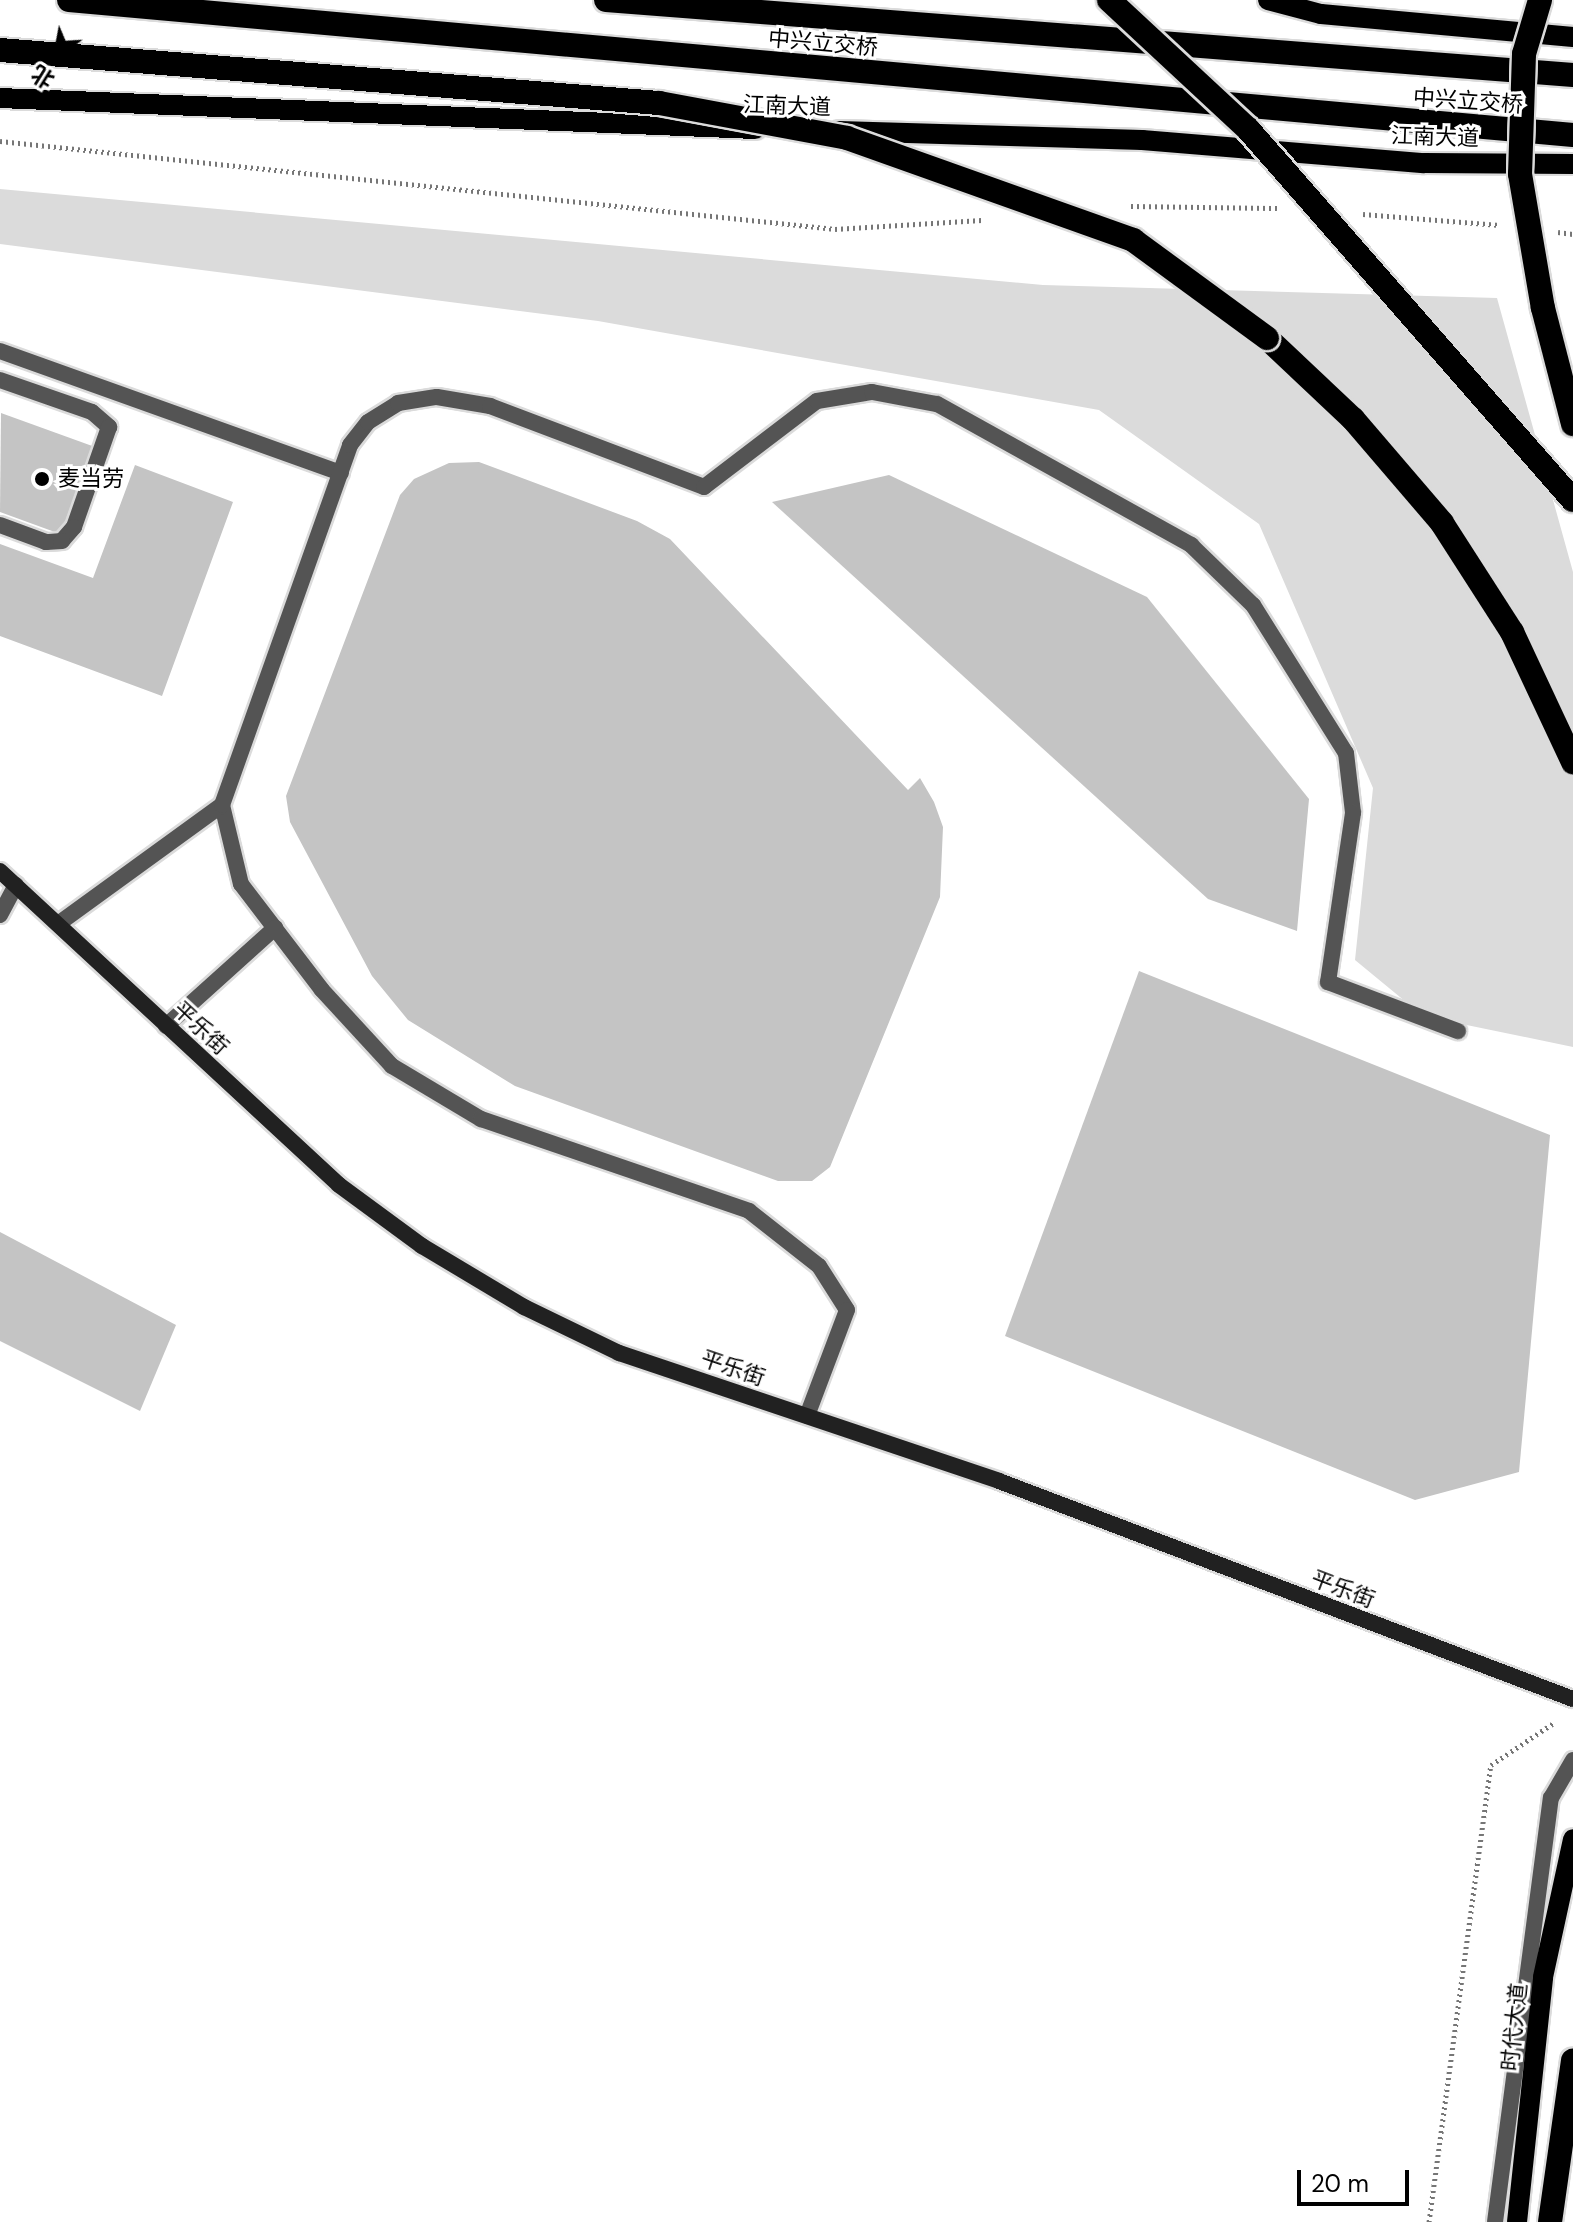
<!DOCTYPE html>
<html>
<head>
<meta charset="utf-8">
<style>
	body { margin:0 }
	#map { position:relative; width:1573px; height:2222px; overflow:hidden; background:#fff; font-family:"DM Sans","Noto Sans SC",sans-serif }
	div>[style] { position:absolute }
	.green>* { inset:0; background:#dbdbdb }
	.building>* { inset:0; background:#c4c4c4 }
	.path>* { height:5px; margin-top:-2.5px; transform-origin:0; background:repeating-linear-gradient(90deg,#767676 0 2px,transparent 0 6px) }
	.roads { filter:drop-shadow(2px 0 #dbdbdb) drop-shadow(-2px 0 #dbdbdb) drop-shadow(0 2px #dbdbdb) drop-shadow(0 -2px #dbdbdb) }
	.lane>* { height:16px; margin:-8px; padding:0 8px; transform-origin:8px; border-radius:8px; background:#545454 }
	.street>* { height:16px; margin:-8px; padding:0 8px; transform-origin:8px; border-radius:8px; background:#545454 }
	.secondary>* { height:16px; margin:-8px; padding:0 8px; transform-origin:8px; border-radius:8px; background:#212121 }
	.primary>* { height:20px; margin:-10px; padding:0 10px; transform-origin:10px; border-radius:10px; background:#000 }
	.highway>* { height:24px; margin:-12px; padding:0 12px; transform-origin:12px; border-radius:12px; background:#000 }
	.bridges { filter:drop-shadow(2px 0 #dbdbdb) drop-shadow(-2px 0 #dbdbdb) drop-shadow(0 2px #dbdbdb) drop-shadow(0 -2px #dbdbdb) }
	.highway-bridge>* { height:24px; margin:-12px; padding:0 12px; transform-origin:12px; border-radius:12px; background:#000 }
	.dots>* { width:22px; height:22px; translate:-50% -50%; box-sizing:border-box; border:4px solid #fff; border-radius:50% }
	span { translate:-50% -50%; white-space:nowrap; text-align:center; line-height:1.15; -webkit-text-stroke:6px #fff; paint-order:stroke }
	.street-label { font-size:22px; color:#000 }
	.poi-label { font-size:22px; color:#000 }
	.left { translate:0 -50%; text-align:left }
	.north { position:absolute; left:16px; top:16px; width:80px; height:80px; -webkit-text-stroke:6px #fff; paint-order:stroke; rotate:212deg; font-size:22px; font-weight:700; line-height:32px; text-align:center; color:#000 }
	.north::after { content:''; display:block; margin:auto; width:28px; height:36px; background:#000; clip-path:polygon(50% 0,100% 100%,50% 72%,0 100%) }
	.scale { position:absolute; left:1297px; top:2170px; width:112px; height:36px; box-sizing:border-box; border:4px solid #000; border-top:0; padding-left:10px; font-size:24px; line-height:28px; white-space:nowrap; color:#000; -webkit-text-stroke:6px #fff; paint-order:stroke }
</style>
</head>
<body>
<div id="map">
	<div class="green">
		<div style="clip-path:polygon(0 189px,1043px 285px,1497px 298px,1573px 572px,1573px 1047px,1423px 1016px,1355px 960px,1373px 788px,1259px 524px,1099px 410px,598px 321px,0 244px)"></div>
	</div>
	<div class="building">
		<div style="clip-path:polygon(1px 413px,95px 447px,63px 535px,0 512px)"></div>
		<div style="clip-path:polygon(479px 462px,637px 521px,670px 539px,908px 790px,920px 778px,934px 802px,943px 827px,940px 897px,830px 1167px,812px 1181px,778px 1181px,515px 1086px,408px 1020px,372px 976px,290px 822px,286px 796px,400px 495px,414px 479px,449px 463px)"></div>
		<div style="clip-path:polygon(135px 465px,233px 502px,162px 696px,0 636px,0 544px,93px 578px)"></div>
		<div style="clip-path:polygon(889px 475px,1147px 597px,1309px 799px,1297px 931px,1208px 899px,772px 502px)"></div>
		<div style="clip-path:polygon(1139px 971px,1550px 1135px,1519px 1472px,1415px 1500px,1005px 1336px)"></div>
		<div style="clip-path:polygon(0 1232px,176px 1325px,140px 1411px,0 1341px)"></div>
	</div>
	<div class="path">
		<div style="left:0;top:141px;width:840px;rotate:6.02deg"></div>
		<div style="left:835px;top:229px;width:147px;rotate:-3.5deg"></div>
		<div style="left:1131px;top:206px;width:146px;rotate:0.8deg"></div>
		<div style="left:1363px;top:214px;width:137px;rotate:4.6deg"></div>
		<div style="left:1558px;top:232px;width:15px;rotate:8deg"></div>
		<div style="left:1429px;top:2222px;width:461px;rotate:-82.3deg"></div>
		<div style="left:1491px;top:1765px;width:77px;rotate:-33.9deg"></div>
	</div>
	<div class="roads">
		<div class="lane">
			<div style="left:0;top:351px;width:362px;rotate:19.7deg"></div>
			<div style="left:0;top:380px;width:97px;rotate:19.2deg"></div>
			<div style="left:92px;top:412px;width:23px;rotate:41deg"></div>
			<div style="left:109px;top:427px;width:106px;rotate:109.3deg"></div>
			<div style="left:74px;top:527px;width:18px;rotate:131deg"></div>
			<div style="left:62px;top:541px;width:16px;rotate:176deg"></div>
			<div style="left:46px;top:542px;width:49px;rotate:-159.7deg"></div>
			<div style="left:222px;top:805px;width:81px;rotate:76.5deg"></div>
			<div style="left:241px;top:884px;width:133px;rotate:52.6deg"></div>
			<div style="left:322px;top:990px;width:103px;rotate:47.4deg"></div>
			<div style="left:392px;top:1066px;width:104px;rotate:30.8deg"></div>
			<div style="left:481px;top:1119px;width:283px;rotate:18.9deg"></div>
			<div style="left:749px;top:1211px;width:89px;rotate:38.2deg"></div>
			<div style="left:819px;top:1266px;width:52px;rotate:57.5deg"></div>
			<div style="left:847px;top:1310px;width:113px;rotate:110.7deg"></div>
			<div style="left:58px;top:924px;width:203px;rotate:-36deg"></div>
			<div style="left:222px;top:805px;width:382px;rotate:-70.4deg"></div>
			<div style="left:350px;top:445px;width:29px;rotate:-52deg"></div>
			<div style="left:368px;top:422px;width:36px;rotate:-32deg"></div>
			<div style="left:398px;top:403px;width:39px;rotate:-9deg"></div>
			<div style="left:437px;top:397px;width:54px;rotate:9.6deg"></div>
			<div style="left:490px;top:406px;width:229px;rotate:20.7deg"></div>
			<div style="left:704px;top:487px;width:142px;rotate:-37.3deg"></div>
			<div style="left:817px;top:401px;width:56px;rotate:-9.3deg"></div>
			<div style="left:872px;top:392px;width:66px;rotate:10.5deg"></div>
			<div style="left:937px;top:404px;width:291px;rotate:29deg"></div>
			<div style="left:1191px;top:545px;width:86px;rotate:44.1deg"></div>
			<div style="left:1253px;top:605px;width:175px;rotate:57.9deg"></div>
			<div style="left:1346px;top:753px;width:60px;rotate:83.3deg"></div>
			<div style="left:1353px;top:813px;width:171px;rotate:98.4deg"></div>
			<div style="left:1328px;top:982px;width:139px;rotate:20.7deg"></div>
			<div style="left:166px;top:1026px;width:147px;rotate:-42deg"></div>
			<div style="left:1495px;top:2222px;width:428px;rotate:-82.5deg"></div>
			<div style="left:1551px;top:1798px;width:44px;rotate:-59.9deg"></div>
		</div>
		<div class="street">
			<div style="left:0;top:915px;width:34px;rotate:-62deg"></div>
		</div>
		<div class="secondary">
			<div style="left:0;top:871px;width:462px;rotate:42.8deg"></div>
			<div style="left:339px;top:1185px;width:103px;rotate:36.3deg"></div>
			<div style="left:422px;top:1246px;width:119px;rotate:30.9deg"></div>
			<div style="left:524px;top:1307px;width:106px;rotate:25.8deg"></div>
			<div style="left:619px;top:1353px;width:401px;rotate:18.6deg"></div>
			<div style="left:999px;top:1481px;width:614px;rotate:20.8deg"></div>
		</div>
		<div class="primary">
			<div style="left:1268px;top:0;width:55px;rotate:14.8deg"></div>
			<div style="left:1321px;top:14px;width:253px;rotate:5.2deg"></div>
			<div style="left:0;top:98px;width:756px;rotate:2.35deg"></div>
			<div style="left:839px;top:131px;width:303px;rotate:1.7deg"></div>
			<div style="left:1142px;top:140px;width:283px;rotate:4.7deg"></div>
			<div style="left:1424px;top:163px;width:149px;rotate:0.4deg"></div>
			<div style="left:1517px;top:2222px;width:246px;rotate:-83.9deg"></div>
			<div style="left:1543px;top:1977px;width:141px;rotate:-77.7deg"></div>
		</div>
		<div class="highway">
			<div style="left:69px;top:0;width:1510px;rotate:5.13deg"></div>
			<div style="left:606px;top:0;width:970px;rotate:4.43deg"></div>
			<div style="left:1267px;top:338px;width:118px;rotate:43.3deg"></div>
			<div style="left:1353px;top:419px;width:137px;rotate:49.4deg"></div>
			<div style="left:1442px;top:523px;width:130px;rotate:57.3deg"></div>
			<div style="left:1512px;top:632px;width:144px;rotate:64.9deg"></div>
			<div style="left:1550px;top:2222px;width:163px;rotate:-81.9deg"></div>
		</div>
	</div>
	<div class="bridges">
		<div class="highway-bridge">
			<div style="left:1109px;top:0;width:190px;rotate:42.9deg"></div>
			<div style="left:1248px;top:129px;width:493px;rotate:48.8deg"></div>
			<div style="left:1540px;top:0;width:56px;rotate:106.5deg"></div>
			<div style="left:1524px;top:54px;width:120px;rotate:91.9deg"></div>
			<div style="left:1520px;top:174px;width:136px;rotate:80.3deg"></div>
			<div style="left:1543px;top:308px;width:120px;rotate:75.5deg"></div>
			<div style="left:0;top:50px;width:661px;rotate:4.6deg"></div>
			<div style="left:659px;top:103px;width:191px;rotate:10.5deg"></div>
			<div style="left:847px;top:138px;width:304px;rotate:19.6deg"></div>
			<div style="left:1133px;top:240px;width:166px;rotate:36.2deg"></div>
		</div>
	</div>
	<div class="dots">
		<div style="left:42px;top:479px;background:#000"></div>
	</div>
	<div class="street-label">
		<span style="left:823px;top:43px;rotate:5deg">中兴立交桥</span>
		<span style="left:1468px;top:101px;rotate:4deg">中兴立交桥</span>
		<span style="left:787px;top:106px;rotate:2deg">江南大道</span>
		<span style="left:1435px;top:137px;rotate:2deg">江南大道</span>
		<span style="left:201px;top:1028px;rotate:43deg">平乐街</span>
		<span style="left:733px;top:1368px;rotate:19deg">平乐街</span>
		<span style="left:1343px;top:1589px;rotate:21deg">平乐街</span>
		<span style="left:1514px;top:2027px;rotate:-84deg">时代大道</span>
	</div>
	<div class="poi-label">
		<span class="left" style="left:58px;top:479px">麦当劳</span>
	</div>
	<div class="north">北</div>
	<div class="scale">20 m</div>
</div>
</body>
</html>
